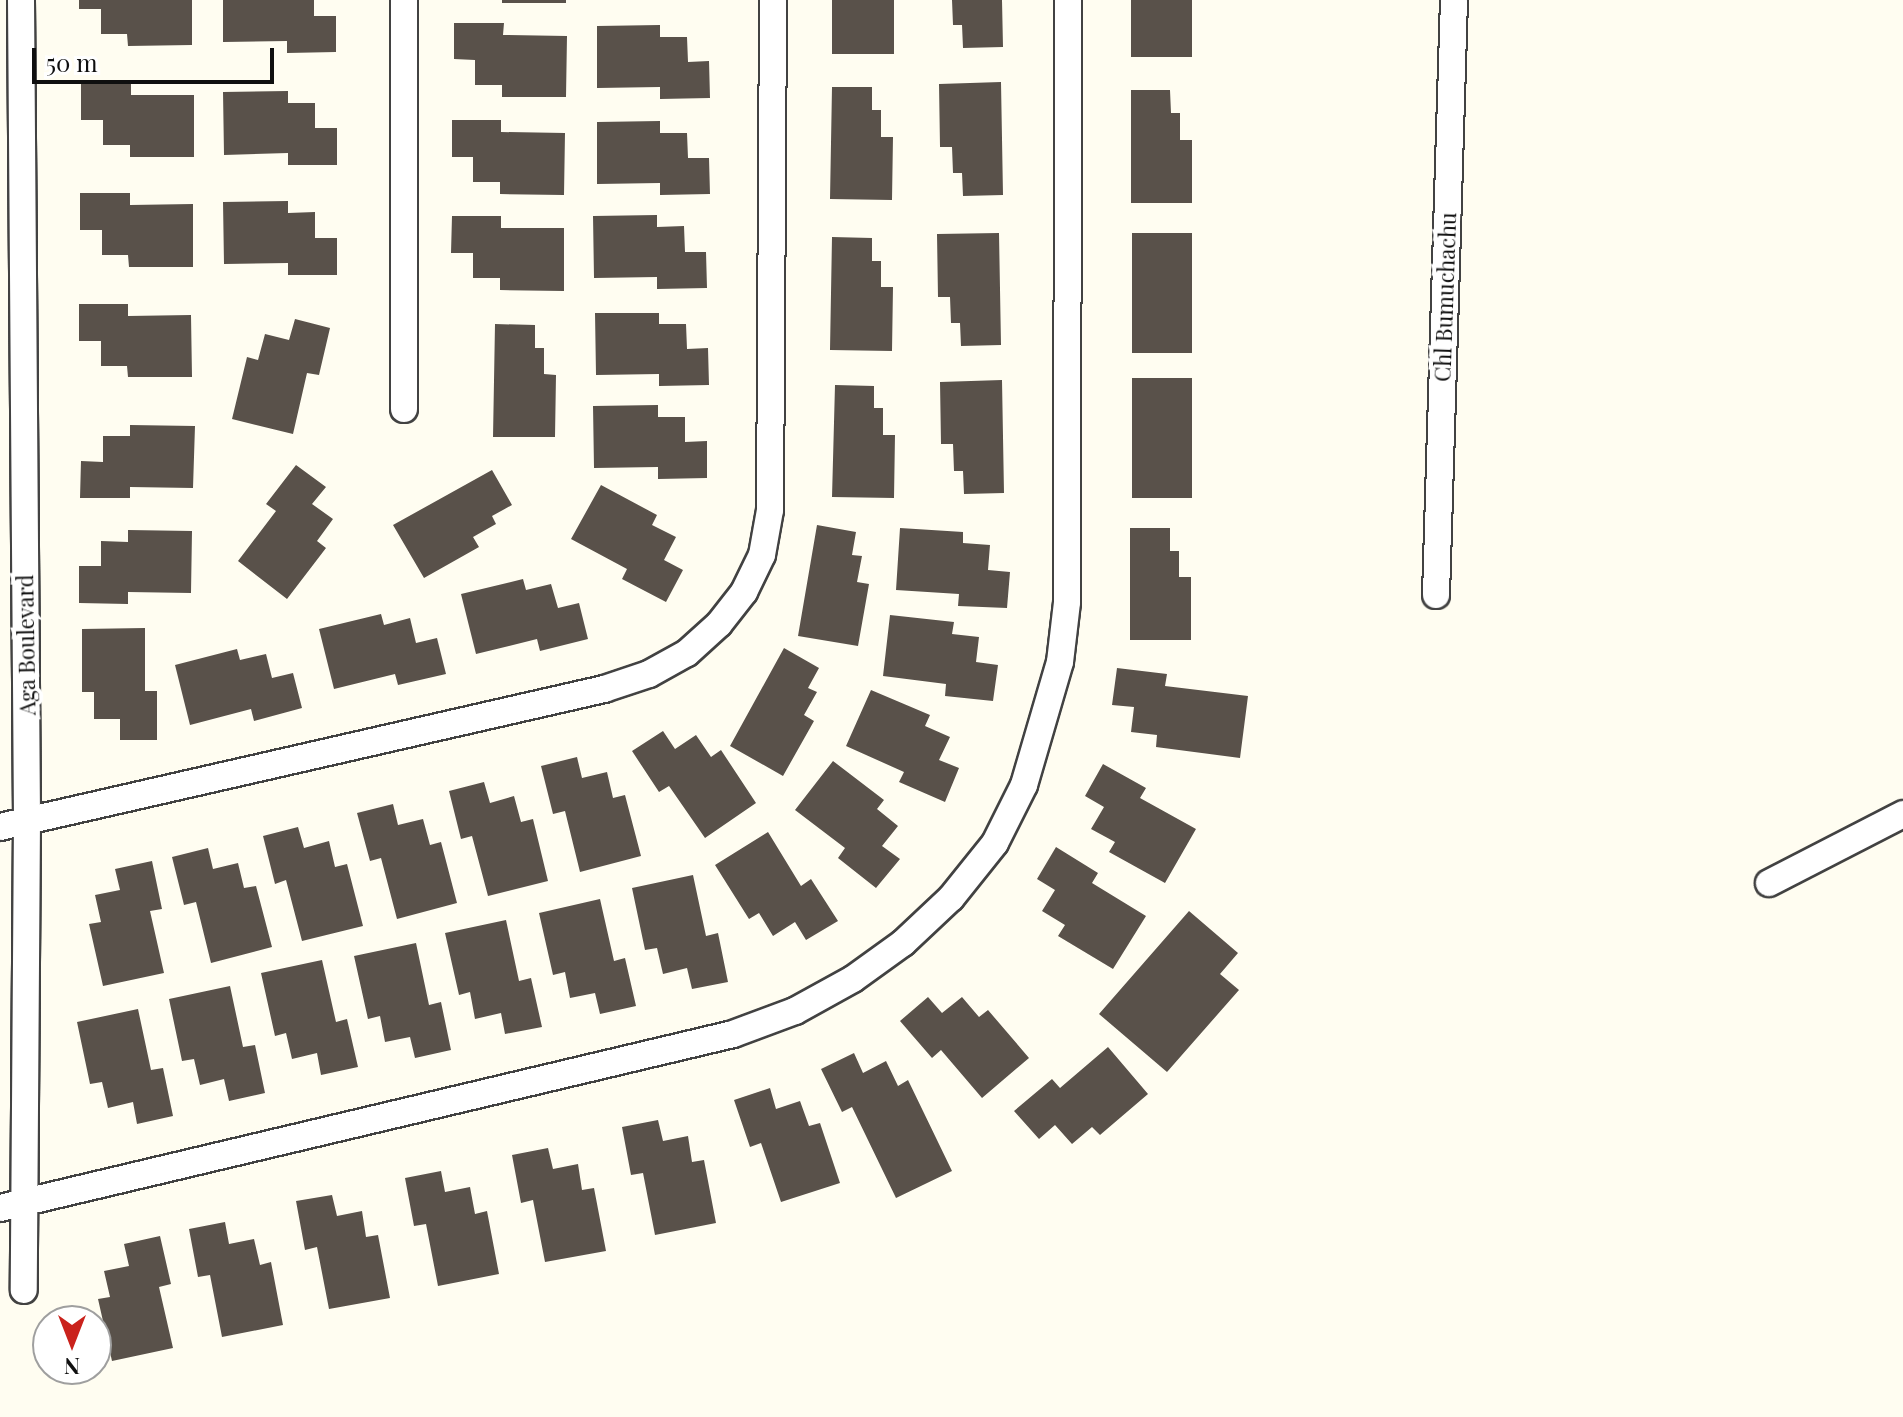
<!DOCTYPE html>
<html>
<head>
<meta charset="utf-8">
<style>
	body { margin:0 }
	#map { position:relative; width:1903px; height:1417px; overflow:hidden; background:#fffdf1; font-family:"Playfair Display",serif }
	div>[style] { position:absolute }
	.building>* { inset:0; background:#59514a; transform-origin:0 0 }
	.roads { filter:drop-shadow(2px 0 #424242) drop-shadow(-2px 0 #424242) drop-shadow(0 2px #424242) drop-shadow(0 -2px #424242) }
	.street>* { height:26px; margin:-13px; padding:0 13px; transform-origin:13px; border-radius:13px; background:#fff }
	span { translate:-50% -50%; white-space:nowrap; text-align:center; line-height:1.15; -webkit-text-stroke:8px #fff; paint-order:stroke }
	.street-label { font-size:22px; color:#0f0f0f }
	.north { position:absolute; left:32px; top:1305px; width:80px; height:80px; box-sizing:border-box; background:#fff; border:2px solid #9f9f9f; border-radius:50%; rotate:180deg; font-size:22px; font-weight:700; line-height:32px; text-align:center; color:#0f0f0f }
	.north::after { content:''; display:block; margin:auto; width:28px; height:36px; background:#ca221c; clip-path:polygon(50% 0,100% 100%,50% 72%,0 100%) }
	.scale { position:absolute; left:32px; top:48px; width:242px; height:36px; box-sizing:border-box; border:4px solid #0f0f0f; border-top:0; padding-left:10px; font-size:24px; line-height:28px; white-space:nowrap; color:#0f0f0f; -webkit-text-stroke:6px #fff; paint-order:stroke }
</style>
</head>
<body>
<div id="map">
	<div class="building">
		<div style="clip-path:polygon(79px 0,192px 0,192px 45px,128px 46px,127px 34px,101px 34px,101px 9px,79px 9px)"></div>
		<div style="clip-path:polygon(223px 0,314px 0,314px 16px,336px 16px,336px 52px,287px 53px,287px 41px,223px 42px)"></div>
		<div style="left:502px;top:0;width:64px;height:3px"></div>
		<div style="left:832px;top:0;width:62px;height:54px"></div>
		<div style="clip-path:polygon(952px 0,1002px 0,1003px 47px,963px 48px,962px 25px,953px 25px)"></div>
		<div style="left:1131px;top:0;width:61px;height:57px"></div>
		<div style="clip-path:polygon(454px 23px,504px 23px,503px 35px,567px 36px,566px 97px,502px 97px,502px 85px,475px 85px,475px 60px,454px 59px)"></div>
		<div style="clip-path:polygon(660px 25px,660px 37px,687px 37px,688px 62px,709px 61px,710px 98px,660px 99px,660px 87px,597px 88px,597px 26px)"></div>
		<div style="clip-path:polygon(1001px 82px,1003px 195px,963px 196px,962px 173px,953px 173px,952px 147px,940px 147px,939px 84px)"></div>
		<div style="clip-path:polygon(81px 83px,131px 83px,131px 95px,194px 95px,194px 157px,130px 157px,130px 145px,103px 145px,103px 120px,81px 120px)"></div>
		<div style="clip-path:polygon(832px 87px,872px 87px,872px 110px,881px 110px,881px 137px,893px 137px,892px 200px,830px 199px)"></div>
		<div style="clip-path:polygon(1131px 90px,1170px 90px,1171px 113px,1180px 113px,1180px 140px,1192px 140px,1192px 203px,1131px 203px)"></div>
		<div style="clip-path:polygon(288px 91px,288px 103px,315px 103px,315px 128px,337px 128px,337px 165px,288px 165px,288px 153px,224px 155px,223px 92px)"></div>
		<div style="clip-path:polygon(452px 120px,501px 120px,501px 132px,565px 133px,564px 195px,500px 194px,500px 182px,473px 182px,473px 157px,452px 157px)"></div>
		<div style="clip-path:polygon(660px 121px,660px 133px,687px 133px,688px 158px,709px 158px,710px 194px,660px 195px,660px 183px,597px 184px,597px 122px)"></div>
		<div style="clip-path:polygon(80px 193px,130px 193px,130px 205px,193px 204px,193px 267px,129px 267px,128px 255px,102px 255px,102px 230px,80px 230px)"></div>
		<div style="clip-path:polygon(288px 201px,288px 213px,315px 212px,315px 238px,337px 238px,337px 275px,288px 275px,288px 263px,224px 264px,223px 202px)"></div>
		<div style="clip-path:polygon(657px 215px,657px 227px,684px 226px,685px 252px,706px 252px,707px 288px,657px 289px,657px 277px,594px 278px,593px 216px)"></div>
		<div style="clip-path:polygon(452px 216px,501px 216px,501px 228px,564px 228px,564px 291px,500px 290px,500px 278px,473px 278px,473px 253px,451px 253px)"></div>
		<div style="clip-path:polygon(999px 233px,1001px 345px,961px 346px,960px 323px,951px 323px,950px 297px,938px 297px,937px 234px)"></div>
		<div style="left:1132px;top:233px;width:60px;height:120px"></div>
		<div style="clip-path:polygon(832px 237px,872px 238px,872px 261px,881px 261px,881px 287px,893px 287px,892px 351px,830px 350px)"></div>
		<div style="clip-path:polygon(79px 304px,128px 304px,128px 316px,191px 315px,192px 377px,128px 377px,127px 366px,101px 366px,101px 341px,79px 341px)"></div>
		<div style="clip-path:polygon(595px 313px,659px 313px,659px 324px,686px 324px,687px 349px,708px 348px,709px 385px,659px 386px,659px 374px,596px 375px)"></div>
		<div style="clip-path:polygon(295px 319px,330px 328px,319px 375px,307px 373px,293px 434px,232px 419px,247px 357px,258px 360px,265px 334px,289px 340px)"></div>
		<div style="clip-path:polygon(495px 324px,535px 325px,535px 348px,544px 348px,544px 374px,556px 375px,555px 437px,493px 437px)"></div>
		<div style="left:1192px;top:378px;width:120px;height:60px;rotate:90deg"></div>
		<div style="clip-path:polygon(1002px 380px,1004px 493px,964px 494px,963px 471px,954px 471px,953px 444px,941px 444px,940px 382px)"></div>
		<div style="clip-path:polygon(835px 385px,874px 386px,874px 408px,883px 408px,883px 435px,895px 435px,894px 498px,832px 497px)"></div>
		<div style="clip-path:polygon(658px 405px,658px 417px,685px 417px,685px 442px,707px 441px,707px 478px,658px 479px,658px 467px,594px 468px,593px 406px)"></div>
		<div style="clip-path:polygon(130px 425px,195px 426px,193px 488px,130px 487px,130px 498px,80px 498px,81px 461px,103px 462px,103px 436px,130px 436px)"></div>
		<div style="clip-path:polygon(296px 465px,326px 487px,312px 504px,333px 519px,317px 541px,326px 548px,287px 599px,238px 561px,276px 511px,266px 504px)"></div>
		<div style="clip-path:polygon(492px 470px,512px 505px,492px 516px,496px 524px,473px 537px,479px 547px,424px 578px,393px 525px)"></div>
		<div style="clip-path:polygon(601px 485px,657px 515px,652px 525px,676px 537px,664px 560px,683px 570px,666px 602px,622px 579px,627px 569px,571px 539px)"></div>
		<div style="clip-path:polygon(817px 525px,856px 532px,852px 555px,862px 556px,857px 582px,869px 584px,858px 646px,798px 636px)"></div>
		<div style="clip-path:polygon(900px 528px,963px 532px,963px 543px,990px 545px,988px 570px,1010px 572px,1007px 608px,958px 606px,959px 594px,896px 590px)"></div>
		<div style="clip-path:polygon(1130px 528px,1170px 528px,1170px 551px,1179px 551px,1179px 577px,1191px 577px,1191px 640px,1130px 640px)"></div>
		<div style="clip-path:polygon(128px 530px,192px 531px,191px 593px,128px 592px,128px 604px,79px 603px,79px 566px,101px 566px,101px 541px,128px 542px)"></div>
		<div style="clip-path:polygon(523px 579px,526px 590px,551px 584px,558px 608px,579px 603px,588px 639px,540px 651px,537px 639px,476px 654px,461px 594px)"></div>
		<div style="clip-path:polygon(381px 614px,384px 625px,410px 618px,416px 643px,437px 638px,446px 674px,398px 685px,395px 674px,334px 689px,319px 629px)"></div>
		<div style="clip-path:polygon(890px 615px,954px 622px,952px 634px,979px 637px,976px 662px,998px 665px,993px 701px,945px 696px,946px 684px,883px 676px)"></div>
		<div style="clip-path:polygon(145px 628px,145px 691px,157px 691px,157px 740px,120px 740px,120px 719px,94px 719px,94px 692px,82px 692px,82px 629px)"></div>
		<div style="clip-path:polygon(784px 648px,819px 668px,808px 688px,817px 692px,804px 715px,814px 721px,783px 776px,730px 746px)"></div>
		<div style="clip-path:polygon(237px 649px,240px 660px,266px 654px,272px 678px,293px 673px,302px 708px,254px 721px,251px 709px,190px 725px,175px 665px)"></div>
		<div style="clip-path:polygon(1117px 668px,1167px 674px,1165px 686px,1248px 696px,1240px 758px,1156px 747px,1157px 735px,1131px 732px,1134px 707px,1112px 705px)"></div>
		<div style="clip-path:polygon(871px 690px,930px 715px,925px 726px,950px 737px,939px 760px,959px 768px,945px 802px,899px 782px,904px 772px,846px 746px)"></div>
		<div style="clip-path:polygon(663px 731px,675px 749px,696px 735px,711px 757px,721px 750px,756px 803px,705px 838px,669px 786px,659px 792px,632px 751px)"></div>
		<div style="clip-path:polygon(577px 757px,582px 778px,607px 772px,613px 798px,625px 795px,641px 856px,580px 872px,565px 811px,553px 814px,541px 766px)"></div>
		<div style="clip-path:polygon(833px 761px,884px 800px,877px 809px,898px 826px,882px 846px,900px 859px,876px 888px,838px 858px,845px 848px,795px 810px)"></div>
		<div style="clip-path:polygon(1103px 764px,1146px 788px,1140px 798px,1196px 829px,1165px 883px,1109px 852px,1115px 842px,1091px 829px,1104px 807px,1085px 796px)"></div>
		<div style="clip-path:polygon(484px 782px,490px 803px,514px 796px,521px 822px,533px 819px,548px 881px,488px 896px,472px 836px,461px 839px,449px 791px)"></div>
		<div style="clip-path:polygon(393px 804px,398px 825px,423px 819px,430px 845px,441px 842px,457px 903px,397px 919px,381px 858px,370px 861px,357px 813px)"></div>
		<div style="clip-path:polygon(298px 827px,304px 848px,329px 841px,335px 867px,347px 864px,363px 926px,302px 941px,286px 880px,275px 884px,263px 836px)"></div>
		<div style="clip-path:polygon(768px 832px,801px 886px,811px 879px,838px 921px,806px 940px,795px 922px,773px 936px,759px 913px,749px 919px,715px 865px)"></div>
		<div style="clip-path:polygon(1056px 847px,1098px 873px,1092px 883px,1146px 916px,1113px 969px,1058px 936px,1065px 925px,1042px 911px,1055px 890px,1037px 879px)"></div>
		<div style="clip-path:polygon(208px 848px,213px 869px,238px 863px,244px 888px,256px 886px,272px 947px,211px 963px,196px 902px,184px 905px,172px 857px)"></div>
		<div style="clip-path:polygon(152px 861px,162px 909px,150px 911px,164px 973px,103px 986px,89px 924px,101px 922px,95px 895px,120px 890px,115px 869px)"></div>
		<div style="clip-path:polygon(693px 875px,706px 936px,718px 933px,728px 982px,692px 989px,687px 968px,663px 974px,657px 948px,645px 950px,632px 888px)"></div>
		<div style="clip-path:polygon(600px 899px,614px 961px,625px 958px,636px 1006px,600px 1014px,595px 993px,570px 998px,565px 972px,553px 975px,539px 913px)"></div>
		<div style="clip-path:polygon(1189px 911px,1238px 953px,1220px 974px,1239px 990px,1167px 1072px,1099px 1014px)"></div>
		<div style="clip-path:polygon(506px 920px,519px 981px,531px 978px,542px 1027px,505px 1034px,501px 1013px,475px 1019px,470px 992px,459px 995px,445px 933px)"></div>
		<div style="clip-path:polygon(416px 943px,429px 1005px,441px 1002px,451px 1050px,415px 1058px,410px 1037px,385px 1042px,380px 1016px,368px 1019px,354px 956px)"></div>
		<div style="clip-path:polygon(322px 960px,336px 1022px,347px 1019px,358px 1067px,321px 1075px,317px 1053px,292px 1059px,286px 1033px,275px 1036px,261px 973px)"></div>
		<div style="clip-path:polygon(230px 986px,243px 1047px,255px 1045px,265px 1093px,229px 1101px,224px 1079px,200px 1085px,194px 1059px,182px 1061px,169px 999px)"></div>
		<div style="clip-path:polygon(928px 997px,942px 1013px,962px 997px,979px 1017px,988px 1010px,1029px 1058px,982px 1098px,941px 1050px,932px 1058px,900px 1021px)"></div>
		<div style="clip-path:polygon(138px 1009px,151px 1070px,163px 1068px,173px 1116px,137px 1124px,133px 1102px,108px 1108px,102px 1082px,90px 1084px,77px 1022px)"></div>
		<div style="clip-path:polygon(1108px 1047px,1148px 1094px,1100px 1135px,1092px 1127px,1072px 1144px,1055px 1125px,1039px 1139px,1014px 1111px,1052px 1079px,1060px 1088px)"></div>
		<div style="clip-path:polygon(854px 1053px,863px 1073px,886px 1061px,898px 1086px,908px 1080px,952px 1171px,896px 1198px,852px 1107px,842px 1112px,821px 1069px)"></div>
		<div style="clip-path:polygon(770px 1088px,776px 1109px,800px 1101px,809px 1126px,820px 1123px,840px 1183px,781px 1202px,761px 1143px,750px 1147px,734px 1100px)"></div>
		<div style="clip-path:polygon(658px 1120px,663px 1141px,688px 1136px,692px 1162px,704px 1160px,716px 1223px,655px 1235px,643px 1173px,631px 1175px,622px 1127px)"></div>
		<div style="clip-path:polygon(548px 1148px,553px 1169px,578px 1164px,582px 1190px,594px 1188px,606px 1251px,545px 1262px,533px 1200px,521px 1203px,512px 1155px)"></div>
		<div style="clip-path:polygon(441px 1171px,445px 1192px,470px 1187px,475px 1214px,487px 1211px,499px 1274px,438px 1286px,426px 1224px,414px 1226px,405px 1178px)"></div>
		<div style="clip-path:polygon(332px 1195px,337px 1216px,362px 1211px,366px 1237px,378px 1235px,390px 1298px,329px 1309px,317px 1247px,305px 1250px,296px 1201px)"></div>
		<div style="clip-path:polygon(225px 1222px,229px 1244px,254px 1239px,260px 1265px,271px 1262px,283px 1325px,222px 1337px,210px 1275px,198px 1277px,189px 1229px)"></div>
		<div style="clip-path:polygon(160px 1236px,171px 1284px,159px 1287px,173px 1348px,112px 1361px,98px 1299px,110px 1297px,104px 1271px,129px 1266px,124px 1244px)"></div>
	</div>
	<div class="roads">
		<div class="street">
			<div style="left:21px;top:0;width:820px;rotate:89.58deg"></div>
			<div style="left:27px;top:820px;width:470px;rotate:90.4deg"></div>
			<div style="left:404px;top:0;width:409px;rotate:90deg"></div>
			<div style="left:1436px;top:595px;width:595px;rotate:-88.27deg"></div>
			<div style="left:0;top:827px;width:620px;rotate:-12.87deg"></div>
			<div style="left:604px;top:689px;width:47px;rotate:-18.4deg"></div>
			<div style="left:649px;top:674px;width:43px;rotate:-28.9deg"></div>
			<div style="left:687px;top:653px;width:43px;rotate:-42.2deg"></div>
			<div style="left:719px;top:624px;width:41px;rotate:-52deg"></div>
			<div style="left:744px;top:592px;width:41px;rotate:-64.1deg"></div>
			<div style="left:762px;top:555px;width:46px;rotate:-79.9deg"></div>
			<div style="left:770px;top:510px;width:510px;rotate:-89.66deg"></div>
			<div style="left:1769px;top:883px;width:151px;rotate:-27.2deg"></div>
			<div style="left:0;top:1208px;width:753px;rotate:-13.35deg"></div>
			<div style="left:733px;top:1034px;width:66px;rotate:-20.4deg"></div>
			<div style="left:795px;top:1011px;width:66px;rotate:-28.9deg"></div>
			<div style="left:853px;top:979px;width:62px;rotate:-35.8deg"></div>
			<div style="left:903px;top:943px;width:66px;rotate:-43.2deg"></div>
			<div style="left:951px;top:898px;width:70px;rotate:-51.3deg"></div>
			<div style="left:995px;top:843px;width:65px;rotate:-63.4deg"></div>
			<div style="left:1024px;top:785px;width:128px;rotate:-73.7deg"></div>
			<div style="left:1060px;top:662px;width:60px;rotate:-83.3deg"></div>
			<div style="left:1067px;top:602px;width:602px;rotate:-89.9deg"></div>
		</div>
	</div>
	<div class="street-label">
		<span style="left:1445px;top:297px;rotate:-88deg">Chl Bumuchachu</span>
		<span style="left:26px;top:645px;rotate:-91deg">Aga Boulevard</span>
	</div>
	<div class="north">N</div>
	<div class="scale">50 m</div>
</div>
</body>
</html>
